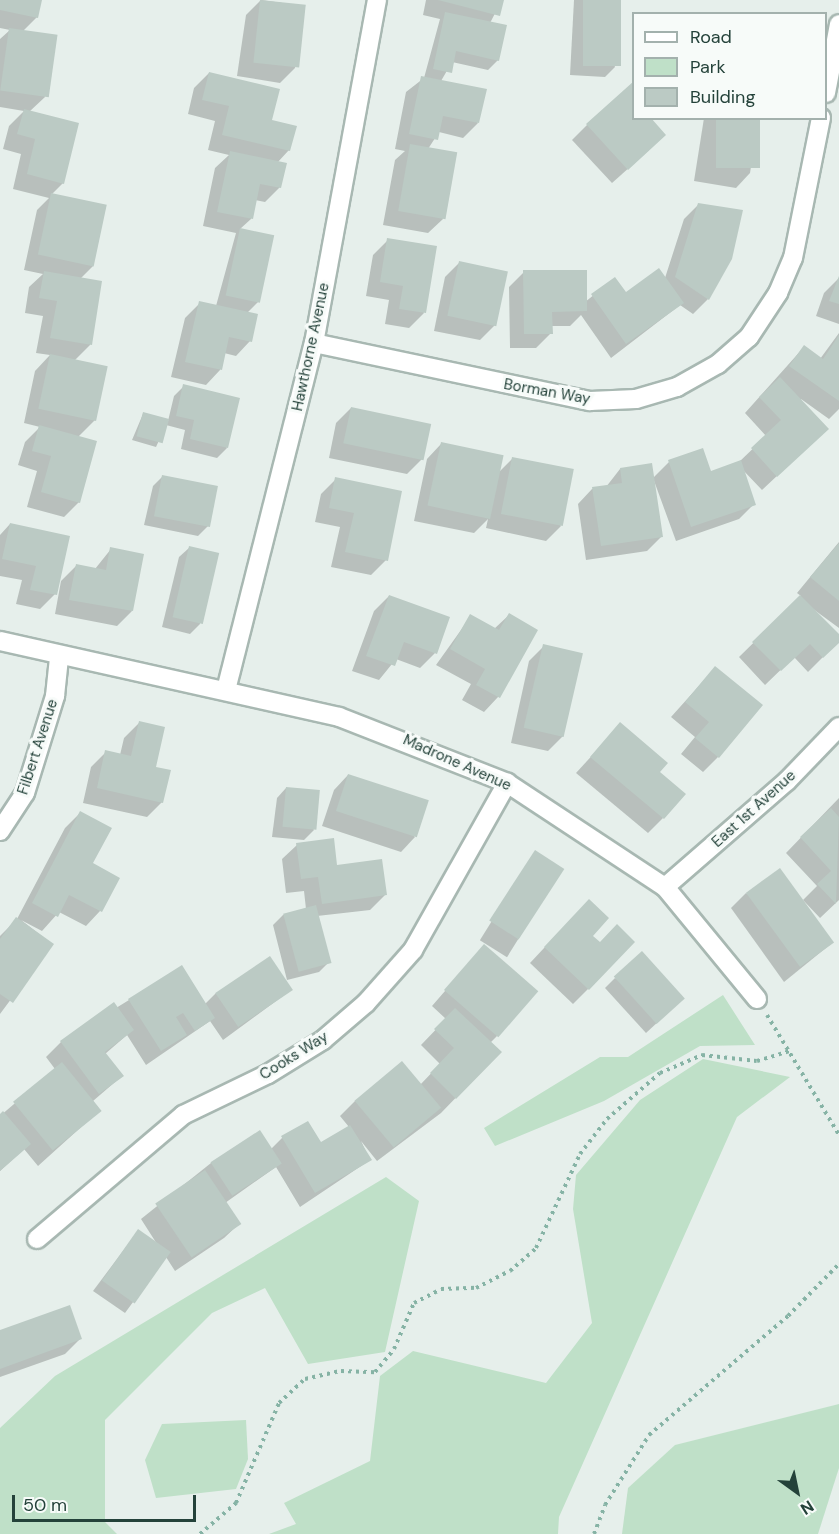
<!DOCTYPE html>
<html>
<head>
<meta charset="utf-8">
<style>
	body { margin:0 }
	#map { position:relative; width:839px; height:1534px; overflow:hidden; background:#e6efeb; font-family:"DM Sans",sans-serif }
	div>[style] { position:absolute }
	.green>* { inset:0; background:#bfe0c8 }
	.shadow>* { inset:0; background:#0003; transform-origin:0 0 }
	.building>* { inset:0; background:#bbcac4; transform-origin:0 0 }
	.path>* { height:4px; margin-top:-2px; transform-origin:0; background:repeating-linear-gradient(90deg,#86b3a5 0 3px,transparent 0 7.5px) }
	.roads { filter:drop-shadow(2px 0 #a8b8b2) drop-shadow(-2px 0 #a8b8b2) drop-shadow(0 2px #a8b8b2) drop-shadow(0 -2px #a8b8b2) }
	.minor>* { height:18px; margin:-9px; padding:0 9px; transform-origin:9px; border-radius:9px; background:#fff }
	span { translate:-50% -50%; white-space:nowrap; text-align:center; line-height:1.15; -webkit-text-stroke:6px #f7fbf9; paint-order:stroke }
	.street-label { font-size:15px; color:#24423a }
	.legend { position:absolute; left:632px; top:12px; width:195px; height:108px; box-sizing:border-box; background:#f7fbf9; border:2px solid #a3b1ad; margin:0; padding:8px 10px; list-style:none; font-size:18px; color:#24423a }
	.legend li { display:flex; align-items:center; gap:12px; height:30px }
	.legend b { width:30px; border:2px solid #a3b1ad }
	.north { position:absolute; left:767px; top:1462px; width:60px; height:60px; -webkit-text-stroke:4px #f7fbf9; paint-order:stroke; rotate:147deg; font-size:16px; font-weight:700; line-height:24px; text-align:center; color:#24423a }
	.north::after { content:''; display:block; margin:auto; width:21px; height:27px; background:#24423a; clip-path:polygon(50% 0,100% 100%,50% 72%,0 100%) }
	.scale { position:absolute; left:12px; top:1495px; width:184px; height:27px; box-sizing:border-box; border:3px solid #24423a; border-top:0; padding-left:8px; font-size:18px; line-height:21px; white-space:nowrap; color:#24423a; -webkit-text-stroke:4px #f7fbf9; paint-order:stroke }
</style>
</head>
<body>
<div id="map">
	<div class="green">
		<div style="clip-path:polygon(723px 995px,755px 1045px,700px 1046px,604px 1101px,495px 1146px,484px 1128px,600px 1057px,628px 1057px)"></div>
		<div style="clip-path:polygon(703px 1059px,790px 1077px,737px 1117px,559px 1517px,558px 1534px,269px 1534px,296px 1524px,284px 1503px,370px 1461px,380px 1376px,413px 1351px,546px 1383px,592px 1323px,573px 1209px,576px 1175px,640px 1100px)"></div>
		<div style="clip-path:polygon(386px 1177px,419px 1201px,385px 1352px,308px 1364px,265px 1288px,212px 1313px,105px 1420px,105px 1522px,117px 1534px,0 1534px,0 1428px,55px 1376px)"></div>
		<div style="clip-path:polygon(839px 1404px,839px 1468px,818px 1534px,622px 1534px,628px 1488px,675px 1445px)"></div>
		<div style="clip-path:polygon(246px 1420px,248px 1459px,236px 1489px,156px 1498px,145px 1460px,162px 1424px)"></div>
	</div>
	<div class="shadow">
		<div style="clip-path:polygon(0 0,41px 0,37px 17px,23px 31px,45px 97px,29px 112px,63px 183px,51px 195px,93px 266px,80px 279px,101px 282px,90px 345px,74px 361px,95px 420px,78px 437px,79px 502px,64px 517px,27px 507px,37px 471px,18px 465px,25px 442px,40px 427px,24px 423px,35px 371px,50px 355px,36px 353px,43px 316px,25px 313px,29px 287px,43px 274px,24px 270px,37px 210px,49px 198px,13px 189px,21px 154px,3px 149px,9px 126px,24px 111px,0 107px,0 39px,10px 30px,0 28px)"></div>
		<div style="clip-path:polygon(261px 0,304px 6px,295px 68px,280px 83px,237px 76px,246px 15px)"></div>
		<div style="clip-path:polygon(426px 0,502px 0,490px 23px,498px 60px,488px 70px,452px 62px,441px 81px,478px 123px,463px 138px,439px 132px,428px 149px,443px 219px,428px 233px,383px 225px,395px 160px,405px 151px,395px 149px,406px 92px,424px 78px,440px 19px,423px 15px)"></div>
		<div style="clip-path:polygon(574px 0,596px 0,615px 67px,605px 77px,570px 75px)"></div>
		<div style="clip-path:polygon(209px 73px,271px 121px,289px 150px,277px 163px,280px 187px,265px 202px,255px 200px,251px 219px,240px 229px,258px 302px,247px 313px,250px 341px,236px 356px,224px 353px,220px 370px,206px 385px,171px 377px,185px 318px,200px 303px,216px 306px,236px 233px,203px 226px,215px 168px,229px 155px,208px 150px,215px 121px,188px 114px,194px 88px)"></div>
		<div style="clip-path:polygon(634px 118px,649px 150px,612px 183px,572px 140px,587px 125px)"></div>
		<div style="clip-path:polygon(704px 118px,759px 118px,750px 173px,736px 188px,694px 181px)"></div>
		<div style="clip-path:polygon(699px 204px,708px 299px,693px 314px,680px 305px,611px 358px,581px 315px,570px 326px,551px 326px,551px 333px,536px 348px,510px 348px,509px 287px,524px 272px,585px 302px,614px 279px,625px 294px,665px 278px,684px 219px)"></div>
		<div style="clip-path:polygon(388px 240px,424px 313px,409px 328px,385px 324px,389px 300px,366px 296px,373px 255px)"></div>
		<div style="clip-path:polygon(460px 262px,495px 325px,480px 340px,434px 331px,445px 277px)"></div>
		<div style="clip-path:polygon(839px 278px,839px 324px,816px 316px,824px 293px)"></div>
		<div style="clip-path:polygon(839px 333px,839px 409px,829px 419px,801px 399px,812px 443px,762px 490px,742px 469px,754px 504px,739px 519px,676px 541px,653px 478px,662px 536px,647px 551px,586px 560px,578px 504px,592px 489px,606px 487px,620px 469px,653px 478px,669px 462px,710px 473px,738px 463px,766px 436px,745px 413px,804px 347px,820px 359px)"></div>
		<div style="clip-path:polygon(184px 386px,227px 448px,217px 458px,181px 449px,185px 430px,166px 425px,156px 447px,132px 440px,143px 414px,168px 421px,174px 396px)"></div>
		<div style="clip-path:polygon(351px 408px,422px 459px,407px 474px,329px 458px,336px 423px)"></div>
		<div style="clip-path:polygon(441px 444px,499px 472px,513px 458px,561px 526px,546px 541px,486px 528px,488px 519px,474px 533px,414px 521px,427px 459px)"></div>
		<div style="clip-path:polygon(163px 476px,208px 526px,198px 536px,144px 525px,153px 486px)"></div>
		<div style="clip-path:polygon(336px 479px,386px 560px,371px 575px,331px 567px,340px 527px,315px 522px,321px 494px)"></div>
		<div style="clip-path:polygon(10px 524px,55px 594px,40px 609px,16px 604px,22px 580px,0 576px,0 535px)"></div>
		<div style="clip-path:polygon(839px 542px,839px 628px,809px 606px,839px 641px,808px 672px,794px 657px,765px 685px,739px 657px,801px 596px,797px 593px)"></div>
		<div style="clip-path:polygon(189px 548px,200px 624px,190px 634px,162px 627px,179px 557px)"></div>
		<div style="clip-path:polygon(111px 549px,132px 611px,117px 626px,55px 614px,61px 581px,76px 566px,95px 569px)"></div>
		<div style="clip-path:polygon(389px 596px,435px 653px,420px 668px,396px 659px,379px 680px,352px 671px,374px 611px)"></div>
		<div style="clip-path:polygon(509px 615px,536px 631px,498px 697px,484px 712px,462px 700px,471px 684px,436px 665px,471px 616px,494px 629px)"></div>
		<div style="clip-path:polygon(544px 646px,581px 654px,563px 736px,548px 751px,511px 743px,529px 661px)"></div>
		<div style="clip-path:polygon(715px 668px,718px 757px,703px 772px,681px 754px,695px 737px,671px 717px)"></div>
		<div style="clip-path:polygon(139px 723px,162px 802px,147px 817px,83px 803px,91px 767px,106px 752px,120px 755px,124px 738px)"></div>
		<div style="clip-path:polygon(620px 725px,663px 818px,648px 833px,576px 773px)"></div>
		<div style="clip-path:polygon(348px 775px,415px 837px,401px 852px,322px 826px,334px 790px)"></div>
		<div style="clip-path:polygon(286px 788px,314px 830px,304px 840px,272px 837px,277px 798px)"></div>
		<div style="clip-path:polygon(839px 798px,839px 900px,820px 918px,803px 900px,817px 886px,786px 853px)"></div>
		<div style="clip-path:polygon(80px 813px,100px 911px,86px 926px,59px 912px,42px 931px,21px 920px,52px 944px,0 1014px,0 936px,17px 919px,65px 828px)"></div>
		<div style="clip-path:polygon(297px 845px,385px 895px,370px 910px,317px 916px,329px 962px,319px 972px,287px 980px,273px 925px,283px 915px,306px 909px,304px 891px,286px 893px,282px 859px)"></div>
		<div style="left:535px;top:852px;width:32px;height:104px;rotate:32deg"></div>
		<div style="clip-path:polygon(746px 893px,832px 943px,784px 982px,731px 908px)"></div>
		<div style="clip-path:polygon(574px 916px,591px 936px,588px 989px,573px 1004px,530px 963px)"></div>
		<div style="clip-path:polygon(484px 946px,497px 1036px,490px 1043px,500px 1052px,441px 1113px,377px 1161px,361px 1141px,370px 1160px,300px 1207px,276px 1167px,225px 1203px,239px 1224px,224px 1238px,175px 1271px,166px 1257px,125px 1313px,93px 1291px,138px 1231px,157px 1244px,141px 1219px,211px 1163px,271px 1149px,282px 1138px,320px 1145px,349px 1127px,340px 1116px,355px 1101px,420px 1085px,440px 1064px,421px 1045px,446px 1019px,432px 1006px)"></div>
		<div style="clip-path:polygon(615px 978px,673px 1008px,646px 1033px,605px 988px)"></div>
		<div style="clip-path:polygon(291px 990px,223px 1040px,210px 1021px,146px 1065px,127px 1035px,105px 1054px,122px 1076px,93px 1101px,100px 1110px,38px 1166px,24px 1149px,0 1171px,0 1116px,55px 1069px,46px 1057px,61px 1042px,129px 1000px,205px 1004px,216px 993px)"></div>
		<div style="clip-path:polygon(0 1332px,80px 1339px,65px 1354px,0 1377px)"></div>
	</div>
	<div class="building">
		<div style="clip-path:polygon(0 0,42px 0,38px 18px,0 10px)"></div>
		<div style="left:260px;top:0;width:46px;height:63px;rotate:6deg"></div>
		<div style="clip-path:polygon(438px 0,504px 0,500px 16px)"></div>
		<div style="left:583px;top:0;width:38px;height:66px"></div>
		<div style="clip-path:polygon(445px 12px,507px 25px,499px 61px,456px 51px,452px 73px,433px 69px)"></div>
		<div style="left:9px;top:28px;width:49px;height:63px;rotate:8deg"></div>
		<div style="clip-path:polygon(209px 72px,280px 89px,272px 120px,297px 126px,290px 151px,222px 135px,229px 106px,202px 100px)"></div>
		<div style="clip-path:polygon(421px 76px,487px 89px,479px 123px,443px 116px,438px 140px,409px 134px)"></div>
		<div style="clip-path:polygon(634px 81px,634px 118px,651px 118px,666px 135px,628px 170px,586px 124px)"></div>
		<div style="clip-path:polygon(24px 109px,79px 123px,64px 184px,27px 174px,35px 139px,17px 134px)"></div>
		<div style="left:716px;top:118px;width:44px;height:50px"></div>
		<div style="left:410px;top:144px;width:48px;height:68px;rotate:10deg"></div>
		<div style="clip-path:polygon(230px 151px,287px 163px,281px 188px,260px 184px,253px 219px,217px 212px)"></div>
		<div style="left:51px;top:193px;width:57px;height:63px;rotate:12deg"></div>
		<div style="clip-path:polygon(698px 203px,743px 210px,732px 259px,709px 300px,675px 277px)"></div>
		<div style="left:240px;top:228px;width:35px;height:69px;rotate:12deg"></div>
		<div style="clip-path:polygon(387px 238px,437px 246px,426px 313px,399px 309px,403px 286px,380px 282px)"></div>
		<div style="left:459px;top:261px;width:50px;height:56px;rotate:12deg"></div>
		<div style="clip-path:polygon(659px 268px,684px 303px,626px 344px,591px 294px,615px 277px,626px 292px)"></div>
		<div style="clip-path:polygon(523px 270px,587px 270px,587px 311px,552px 312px,553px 334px,524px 334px)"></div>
		<div style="clip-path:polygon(44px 271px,102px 281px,92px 345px,50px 338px,57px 301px,39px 298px)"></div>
		<div style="clip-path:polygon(839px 276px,839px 304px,829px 301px)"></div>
		<div style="clip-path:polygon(199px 301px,258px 314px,252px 342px,229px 337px,222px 370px,185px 362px)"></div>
		<div style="clip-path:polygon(839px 335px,839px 401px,789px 366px,804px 345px,823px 359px)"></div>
		<div style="left:50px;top:354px;width:59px;height:56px;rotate:12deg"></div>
		<div style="clip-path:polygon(780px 377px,829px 429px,777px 477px,751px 448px,781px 420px,759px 397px)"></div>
		<div style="clip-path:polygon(183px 384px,240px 398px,228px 448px,190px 439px,194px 420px,176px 416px)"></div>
		<div style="left:351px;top:407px;width:82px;height:37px;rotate:12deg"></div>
		<div style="left:143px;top:412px;width:27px;height:25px;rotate:15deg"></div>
		<div style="clip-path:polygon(39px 425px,97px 441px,80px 503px,41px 492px,51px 456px,32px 451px)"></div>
		<div style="left:441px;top:442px;width:64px;height:65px;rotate:12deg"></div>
		<div style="clip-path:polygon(703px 448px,711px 471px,741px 460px,756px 505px,691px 527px,668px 460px)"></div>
		<div style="left:512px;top:457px;width:63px;height:58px;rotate:11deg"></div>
		<div style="clip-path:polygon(652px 463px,663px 537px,601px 546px,592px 487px,622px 483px,620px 468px)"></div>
		<div style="left:162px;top:475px;width:57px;height:42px;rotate:11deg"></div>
		<div style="clip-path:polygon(335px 477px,402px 491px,388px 561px,345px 552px,354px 513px,329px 508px)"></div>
		<div style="clip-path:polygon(10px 523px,70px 536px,57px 595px,30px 590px,36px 566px,2px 559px)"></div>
		<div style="clip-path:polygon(839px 543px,839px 601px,810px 577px)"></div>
		<div style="left:189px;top:546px;width:31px;height:73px;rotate:13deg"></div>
		<div style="clip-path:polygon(110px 547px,144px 554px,133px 611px,69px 600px,76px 564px,106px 570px)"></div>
		<div style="clip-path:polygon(389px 595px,450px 617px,437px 654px,404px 642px,395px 666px,366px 656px)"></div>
		<div style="clip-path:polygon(800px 595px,839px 634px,839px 643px,823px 658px,810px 644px,781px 671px,752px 642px)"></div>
		<div style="clip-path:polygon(509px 613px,538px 630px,500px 698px,476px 685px,485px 669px,450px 649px,470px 614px,499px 630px)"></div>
		<div style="left:543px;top:644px;width:41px;height:86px;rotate:13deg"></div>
		<div style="clip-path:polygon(715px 666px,763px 705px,719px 758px,695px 738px,709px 722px,685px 702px)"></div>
		<div style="clip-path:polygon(139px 721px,165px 727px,156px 767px,171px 770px,163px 803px,97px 788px,105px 750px,131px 756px)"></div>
		<div style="clip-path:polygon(620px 722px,668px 763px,660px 772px,686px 794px,664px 819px,590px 757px)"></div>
		<div style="left:348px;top:774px;width:85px;height:39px;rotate:18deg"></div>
		<div style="left:286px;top:787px;width:34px;height:40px;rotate:5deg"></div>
		<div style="clip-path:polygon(831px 808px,839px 817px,836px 904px,817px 884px,831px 871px,800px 837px)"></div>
		<div style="clip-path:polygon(80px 811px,112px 828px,93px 863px,120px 878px,102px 912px,69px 895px,58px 917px,32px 903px)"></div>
		<div style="clip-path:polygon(334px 838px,337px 865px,382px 859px,387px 895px,322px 904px,318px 877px,301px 879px,296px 843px)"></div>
		<div style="left:535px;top:850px;width:35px;height:84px;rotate:33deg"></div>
		<div style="left:780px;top:868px;width:92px;height:42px;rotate:54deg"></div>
		<div style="clip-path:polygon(589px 899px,609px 918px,593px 936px,600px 942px,617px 924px,635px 942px,589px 990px,544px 947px)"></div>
		<div style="left:316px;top:905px;width:60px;height:34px;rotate:75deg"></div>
		<div style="clip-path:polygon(16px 917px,54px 944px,13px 1003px,0 994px,0 939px)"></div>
		<div style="left:484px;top:944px;width:72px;height:61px;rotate:41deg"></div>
		<div style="left:642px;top:951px;width:64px;height:38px;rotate:48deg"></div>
		<div style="left:270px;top:956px;width:41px;height:66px;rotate:56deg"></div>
		<div style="clip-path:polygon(182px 965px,215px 1018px,195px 1031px,183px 1013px,176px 1017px,187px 1035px,161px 1051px,128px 999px)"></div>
		<div style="clip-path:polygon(114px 1002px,134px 1030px,105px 1052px,124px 1076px,99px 1094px,60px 1041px)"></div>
		<div style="clip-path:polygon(455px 1008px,502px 1052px,456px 1099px,430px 1073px,454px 1048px,434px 1029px)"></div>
		<div style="left:402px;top:1061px;width:61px;height:62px;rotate:50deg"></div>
		<div style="left:62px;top:1062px;width:63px;height:63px;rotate:51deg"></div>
		<div style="clip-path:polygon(3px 1111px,31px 1144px,0 1171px,0 1114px)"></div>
		<div style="clip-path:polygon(308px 1121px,321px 1142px,350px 1125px,372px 1160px,315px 1193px,281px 1136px)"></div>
		<div style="left:260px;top:1130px;width:40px;height:59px;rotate:57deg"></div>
		<div style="left:205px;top:1170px;width:65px;height:60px;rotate:56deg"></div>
		<div style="left:138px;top:1229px;width:40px;height:63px;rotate:35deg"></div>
		<div style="clip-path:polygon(70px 1305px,82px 1339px,0 1369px,0 1330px)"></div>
	</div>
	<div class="path">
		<div style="left:767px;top:1015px;width:140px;rotate:59deg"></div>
		<div style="left:200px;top:1534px;width:48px;rotate:-40.7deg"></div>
		<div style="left:236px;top:1503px;width:109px;rotate:-66.7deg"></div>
		<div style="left:279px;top:1403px;width:35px;rotate:-43deg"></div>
		<div style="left:305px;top:1379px;width:37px;rotate:-13deg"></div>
		<div style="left:341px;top:1371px;width:34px;rotate:2deg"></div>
		<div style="left:375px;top:1372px;width:30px;rotate:-50deg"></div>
		<div style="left:394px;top:1349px;width:50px;rotate:-66.5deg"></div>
		<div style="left:414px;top:1303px;width:30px;rotate:-27deg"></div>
		<div style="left:441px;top:1289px;width:35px;rotate:-2deg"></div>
		<div style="left:476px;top:1288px;width:38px;rotate:-27deg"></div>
		<div style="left:510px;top:1271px;width:35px;rotate:-41deg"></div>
		<div style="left:536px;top:1248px;width:104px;rotate:-64.9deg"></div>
		<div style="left:580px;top:1154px;width:44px;rotate:-52.4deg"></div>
		<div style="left:607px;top:1119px;width:70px;rotate:-41deg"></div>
		<div style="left:660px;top:1073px;width:46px;rotate:-23.2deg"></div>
		<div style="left:702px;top:1055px;width:55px;rotate:6.2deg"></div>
		<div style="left:757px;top:1061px;width:34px;rotate:-17deg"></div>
		<div style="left:594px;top:1534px;width:31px;rotate:-69deg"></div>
		<div style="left:605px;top:1505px;width:83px;rotate:-57.8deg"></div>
		<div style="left:649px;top:1435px;width:183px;rotate:-40.6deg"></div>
		<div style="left:788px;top:1316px;width:73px;rotate:-45.6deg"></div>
	</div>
	<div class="roads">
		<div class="minor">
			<div style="left:826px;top:93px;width:70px;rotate:-79.3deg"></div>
			<div style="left:314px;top:343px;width:282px;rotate:11.9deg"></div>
			<div style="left:590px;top:401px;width:46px;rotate:-2.5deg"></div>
			<div style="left:636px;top:399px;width:43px;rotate:-16.3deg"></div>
			<div style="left:677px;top:387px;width:47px;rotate:-29.3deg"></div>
			<div style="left:718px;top:364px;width:41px;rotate:-41.1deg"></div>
			<div style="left:749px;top:337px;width:53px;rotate:-56.6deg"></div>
			<div style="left:778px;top:293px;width:38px;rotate:-67deg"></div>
			<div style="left:793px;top:258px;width:143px;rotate:-78.7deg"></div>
			<div style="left:0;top:641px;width:347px;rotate:12.6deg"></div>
			<div style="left:339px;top:717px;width:180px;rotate:21.4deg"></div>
			<div style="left:507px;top:783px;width:189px;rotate:33.4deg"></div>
			<div style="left:665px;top:887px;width:145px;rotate:50.6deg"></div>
			<div style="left:226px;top:690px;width:358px;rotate:-75.8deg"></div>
			<div style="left:314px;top:343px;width:349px;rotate:-79.6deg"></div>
			<div style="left:0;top:831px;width:45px;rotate:-56.7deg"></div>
			<div style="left:25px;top:793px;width:102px;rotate:-72.8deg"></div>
			<div style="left:55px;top:696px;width:39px;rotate:-84deg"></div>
			<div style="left:665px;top:887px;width:162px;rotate:-41deg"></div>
			<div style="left:787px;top:781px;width:75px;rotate:-46.1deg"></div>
			<div style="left:37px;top:1239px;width:192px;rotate:-40.3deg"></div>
			<div style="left:183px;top:1115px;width:94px;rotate:-25.8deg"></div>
			<div style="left:268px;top:1074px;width:65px;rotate:-31.7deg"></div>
			<div style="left:323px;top:1040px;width:57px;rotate:-40.7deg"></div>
			<div style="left:366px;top:1003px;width:71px;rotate:-48.4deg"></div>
			<div style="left:413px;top:950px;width:192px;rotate:-60.6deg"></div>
		</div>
	</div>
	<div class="street-label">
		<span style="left:311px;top:347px;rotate:-78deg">Hawthorne Avenue</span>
		<span style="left:547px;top:392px;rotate:10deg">Borman Way</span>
		<span style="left:38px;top:747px;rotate:-72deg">Filbert Avenue</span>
		<span style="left:457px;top:763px;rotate:24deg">Madrone Avenue</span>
		<span style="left:754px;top:809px;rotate:-42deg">East 1st Avenue</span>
		<span style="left:294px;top:1056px;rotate:-32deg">Cooks Way</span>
	</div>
	<ul class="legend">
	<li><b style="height:8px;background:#fff"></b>Road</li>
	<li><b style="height:16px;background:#bfe0c8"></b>Park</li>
	<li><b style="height:16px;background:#bbcac4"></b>Building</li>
	</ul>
	<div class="north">N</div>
	<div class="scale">50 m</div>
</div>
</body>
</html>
